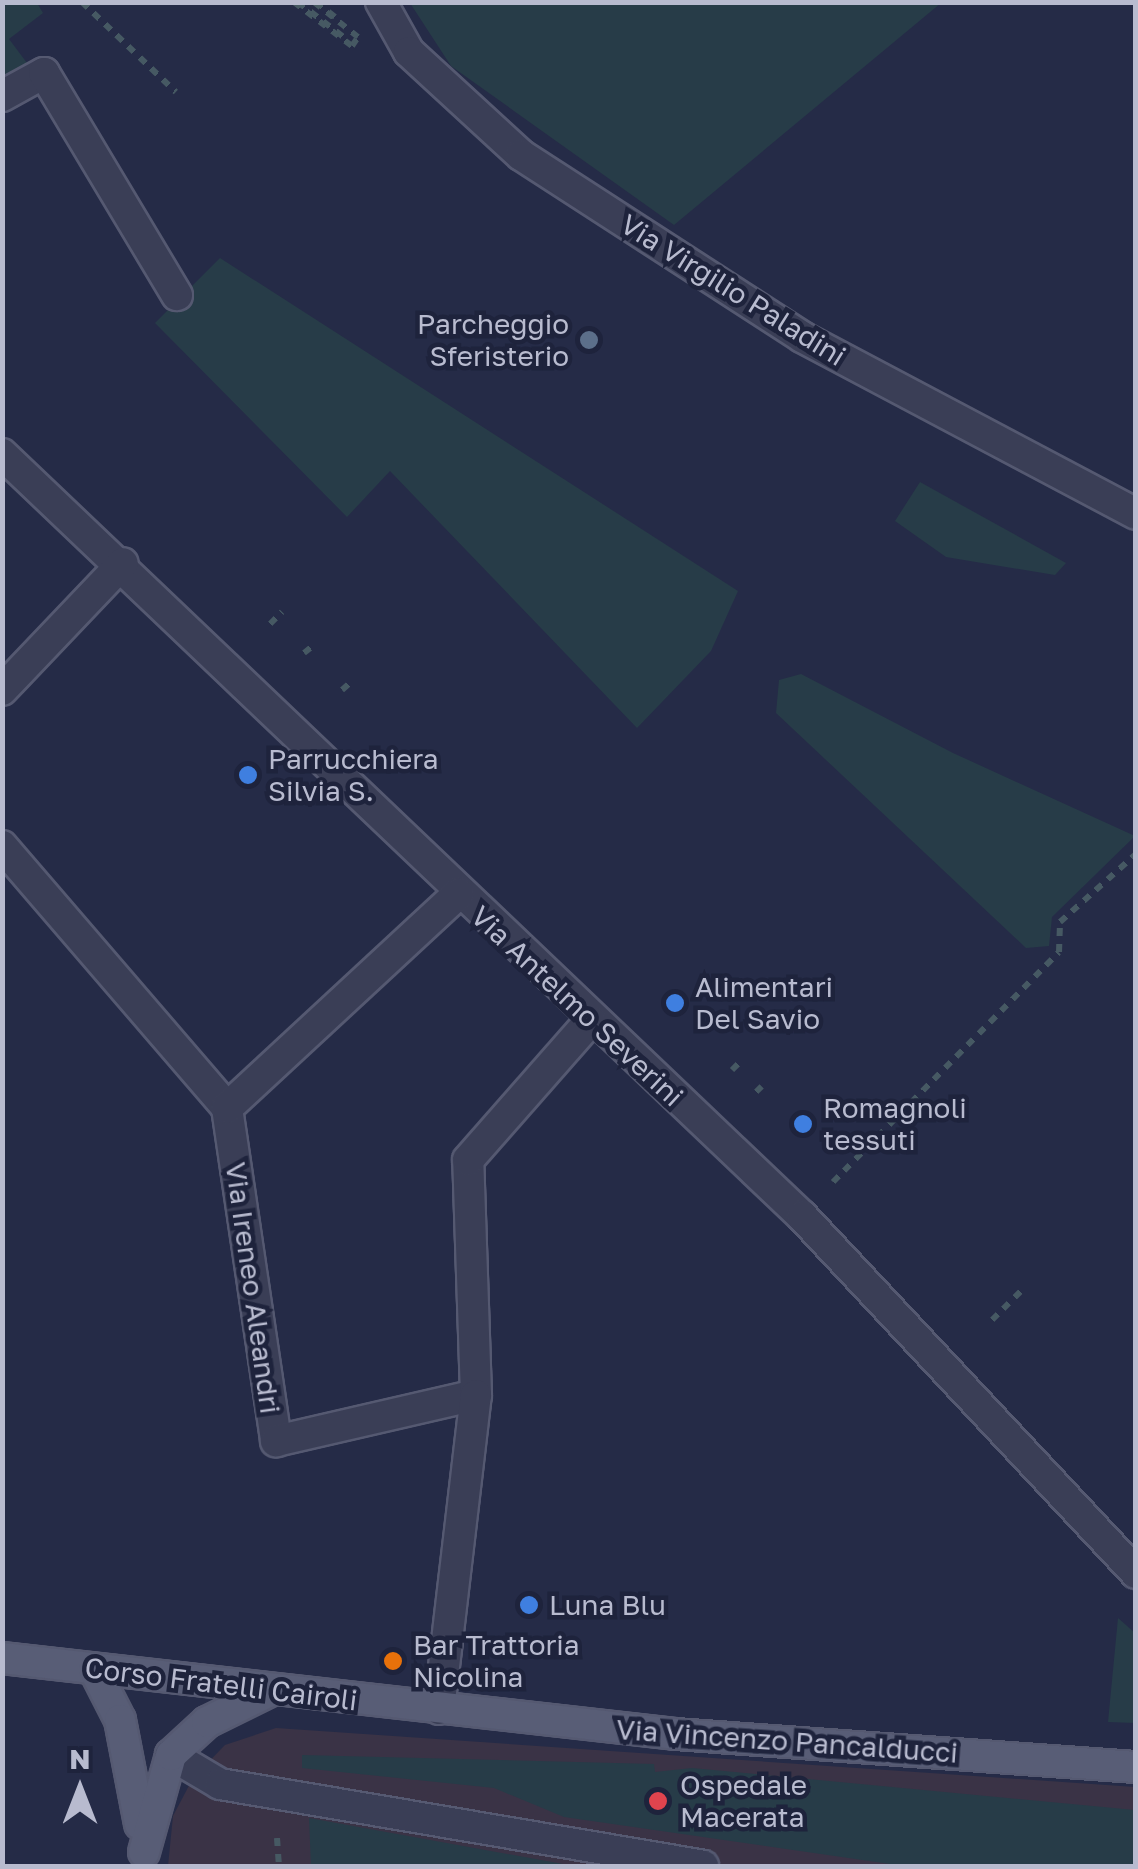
<!DOCTYPE html>
<html>
<head>
<meta charset="utf-8">
<style>
	body { margin:0 }
	#map { position:relative; width:1138px; height:1869px; overflow:hidden; background:#252b47; font-family:"Golos Text",sans-serif }
	div>[style] { position:absolute }
	.medical>* { inset:0; background:#3a3346 }
	.green>* { inset:0; background:#273c48 }
	.path>* { height:6px; margin-top:-3px; transform-origin:0; background:repeating-linear-gradient(90deg,#465963 0 8px,transparent 0 16px) }
	.roads { filter:drop-shadow(2px 0 #555971) drop-shadow(-2px 0 #555971) drop-shadow(0 2px #555971) drop-shadow(0 -2px #555971) }
	.minor>* { height:30px; margin:-15px; padding:0 15px; transform-origin:15px; border-radius:15px; background:#3a3e56 }
	.major>* { height:30px; margin:-15px; padding:0 15px; transform-origin:15px; border-radius:15px; background:#585d76 }
	.path-bridge>* { height:6px; margin-top:-3px; transform-origin:0; background:repeating-linear-gradient(90deg,#465963 0 8px,transparent 0 16px) }
	.dots>* { width:28px; height:28px; translate:-50% -50%; box-sizing:border-box; border:5px solid #1e233c; border-radius:50% }
	span { translate:-50% -50%; white-space:nowrap; text-align:center; line-height:1.15; -webkit-text-stroke:9px #1e233c; paint-order:stroke }
	.street-label { font-size:28px; color:#b8bbcf }
	.poi-label { font-size:28px; color:#b8bbcf }
	.right { translate:-100% -50%; text-align:right }
	.left { translate:0 -50%; text-align:left }
	.frame { position:absolute; inset:0; border:5px solid #b8bbcf; pointer-events:none }
	.north { position:absolute; left:30px; top:1739px; width:100px; height:100px; -webkit-text-stroke:8px #1e233c; paint-order:stroke; rotate:0deg; font-size:28px; font-weight:700; line-height:40px; text-align:center; color:#b8bbcf }
	.north::after { content:''; display:block; margin:auto; width:35px; height:45px; background:#b8bbcf; clip-path:polygon(50% 0,100% 100%,50% 72%,0 100%) }
</style>
</head>
<body>
<div id="map">
	<div class="medical">
		<div style="clip-path:polygon(276px 1728px,1135px 1787px,1135px 1866px,168px 1866px,173px 1816px,193px 1778px,225px 1745px)"></div>
	</div>
	<div class="green">
		<div style="clip-path:polygon(3px 3px,37px 3px,43px 13px,9px 39px,30px 67px,3px 80px)"></div>
		<div style="clip-path:polygon(410px 3px,410px 2px,941px 3px,674px 225px,451px 66px)"></div>
		<div style="clip-path:polygon(220px 258px,738px 591px,711px 651px,637px 728px,390px 471px,347px 517px,155px 323px)"></div>
		<div style="clip-path:polygon(920px 482px,1066px 563px,1055px 575px,946px 557px,895px 521px)"></div>
		<div style="clip-path:polygon(801px 674px,953px 753px,1135px 836px,1052px 917px,1049px 946px,1026px 948px,776px 713px,779px 680px)"></div>
		<div style="clip-path:polygon(1118px 1618px,1135px 1633px,1135px 1723px,1108px 1722px)"></div>
		<div style="clip-path:polygon(302px 1755px,654px 1764px,655px 1772px,692px 1768px,1135px 1810px,1135px 1866px,904px 1866px,564px 1817px,494px 1788px,302px 1768px)"></div>
		<div style="clip-path:polygon(309px 1818px,574px 1866px,575px 1866px,311px 1866px)"></div>
	</div>
	<div class="path">
		<div style="left:82px;top:2px;width:130px;rotate:43.8deg"></div>
		<div style="left:298px;top:2px;width:61px;rotate:37.6deg"></div>
		<div style="left:316px;top:2px;width:24px;rotate:38deg"></div>
		<div style="left:270px;top:624px;width:17px;rotate:-45deg"></div>
		<div style="left:304px;top:653px;width:13px;rotate:-39deg"></div>
		<div style="left:342px;top:690px;width:12px;rotate:-42deg"></div>
		<div style="left:732px;top:1070px;width:10px;rotate:-45deg"></div>
		<div style="left:756px;top:1092px;width:8px;rotate:-45deg"></div>
		<div style="left:833px;top:1182px;width:322px;rotate:-45.5deg"></div>
		<div style="left:1059px;top:952px;width:30px;rotate:-88deg"></div>
		<div style="left:1060px;top:922px;width:102px;rotate:-41.8deg"></div>
		<div style="left:992px;top:1320px;width:47px;rotate:-45deg"></div>
		<div style="left:277px;top:1838px;width:28px;rotate:86deg"></div>
	</div>
	<div class="roads">
		<div class="minor">
			<div style="left:381px;top:2px;width:57px;rotate:60.8deg"></div>
			<div style="left:409px;top:52px;width:152px;rotate:42.6deg"></div>
			<div style="left:521px;top:155px;width:335px;rotate:32.9deg"></div>
			<div style="left:802px;top:337px;width:378px;rotate:27.9deg"></div>
			<div style="left:2px;top:96px;width:48px;rotate:-28.7deg"></div>
			<div style="left:44px;top:73px;width:259px;rotate:59.1deg"></div>
			<div style="left:2px;top:454px;width:1105px;rotate:43.61deg"></div>
			<div style="left:802px;top:1216px;width:489px;rotate:46.9deg"></div>
			<div style="left:2px;top:690px;width:175px;rotate:-46.4deg"></div>
			<div style="left:2px;top:846px;width:345px;rotate:49.3deg"></div>
			<div style="left:227px;top:1108px;width:337px;rotate:81.6deg"></div>
			<div style="left:276px;top:1441px;width:205px;rotate:-13deg"></div>
			<div style="left:476px;top:1395px;width:235px;rotate:-91.9deg"></div>
			<div style="left:468px;top:1160px;width:185px;rotate:-48.7deg"></div>
			<div style="left:227px;top:1108px;width:316px;rotate:-42.8deg"></div>
			<div style="left:439px;top:1709px;width:316px;rotate:-83.3deg"></div>
			<div style="left:171px;top:1755px;width:57px;rotate:30.6deg"></div>
			<div style="left:220px;top:1784px;width:490px;rotate:9.6deg"></div>
		</div>
		<div class="major">
			<div style="left:2px;top:1658px;width:677px;rotate:6.44deg"></div>
			<div style="left:675px;top:1734px;width:462px;rotate:4.1deg"></div>
			<div style="left:94px;top:1669px;width:57px;rotate:63deg"></div>
			<div style="left:120px;top:1720px;width:106px;rotate:79.1deg"></div>
			<div style="left:144px;top:1852px;width:101px;rotate:-74.4deg"></div>
			<div style="left:171px;top:1755px;width:49px;rotate:-42.5deg"></div>
			<div style="left:207px;top:1722px;width:70px;rotate:-26.2deg"></div>
		</div>
	</div>
	<div class="path-bridge">
		<div style="left:294px;top:2px;width:73px;rotate:37.2deg"></div>
		<div style="left:352px;top:46px;width:11px;rotate:-56deg"></div>
		<div style="left:358px;top:37px;width:56px;rotate:-141.5deg"></div>
	</div>
	<div class="dots">
		<div style="left:589px;top:340px;background:#5c6f8a"></div>
		<div style="left:248px;top:775px;background:#3f7fe0"></div>
		<div style="left:675px;top:1003px;background:#3f7fe0"></div>
		<div style="left:803px;top:1124px;background:#3f7fe0"></div>
		<div style="left:529px;top:1605px;background:#3f7fe0"></div>
		<div style="left:393px;top:1661px;background:#e8710a"></div>
		<div style="left:658px;top:1801px;background:#e0444e"></div>
	</div>
	<div class="street-label">
		<span style="left:733px;top:290px;rotate:32deg">Via Virgilio Paladini</span>
		<span style="left:577px;top:1006px;rotate:43deg">Via Antelmo Severini</span>
		<span style="left:253px;top:1288px;rotate:82deg">Via Ireneo Aleandri</span>
		<span style="left:221px;top:1684px;rotate:7deg">Corso Fratelli Cairoli</span>
		<span style="left:787px;top:1741px;rotate:4deg">Via Vincenzo Pancalducci</span>
	</div>
	<div class="poi-label">
		<span class="right" style="left:569px;top:340px">Parcheggio<br>Sferisterio</span>
		<span class="left" style="left:268px;top:775px">Parrucchiera<br>Silvia S.</span>
		<span class="left" style="left:695px;top:1003px">Alimentari<br>Del Savio</span>
		<span class="left" style="left:823px;top:1124px">Romagnoli<br>tessuti</span>
		<span class="left" style="left:549px;top:1605px">Luna Blu</span>
		<span class="left" style="left:413px;top:1661px">Bar Trattoria<br>Nicolina</span>
		<span class="left" style="left:680px;top:1801px">Ospedale<br>Macerata</span>
	</div>
	<div class="frame"></div>
	<div class="north">N</div>
</div>
</body>
</html>
